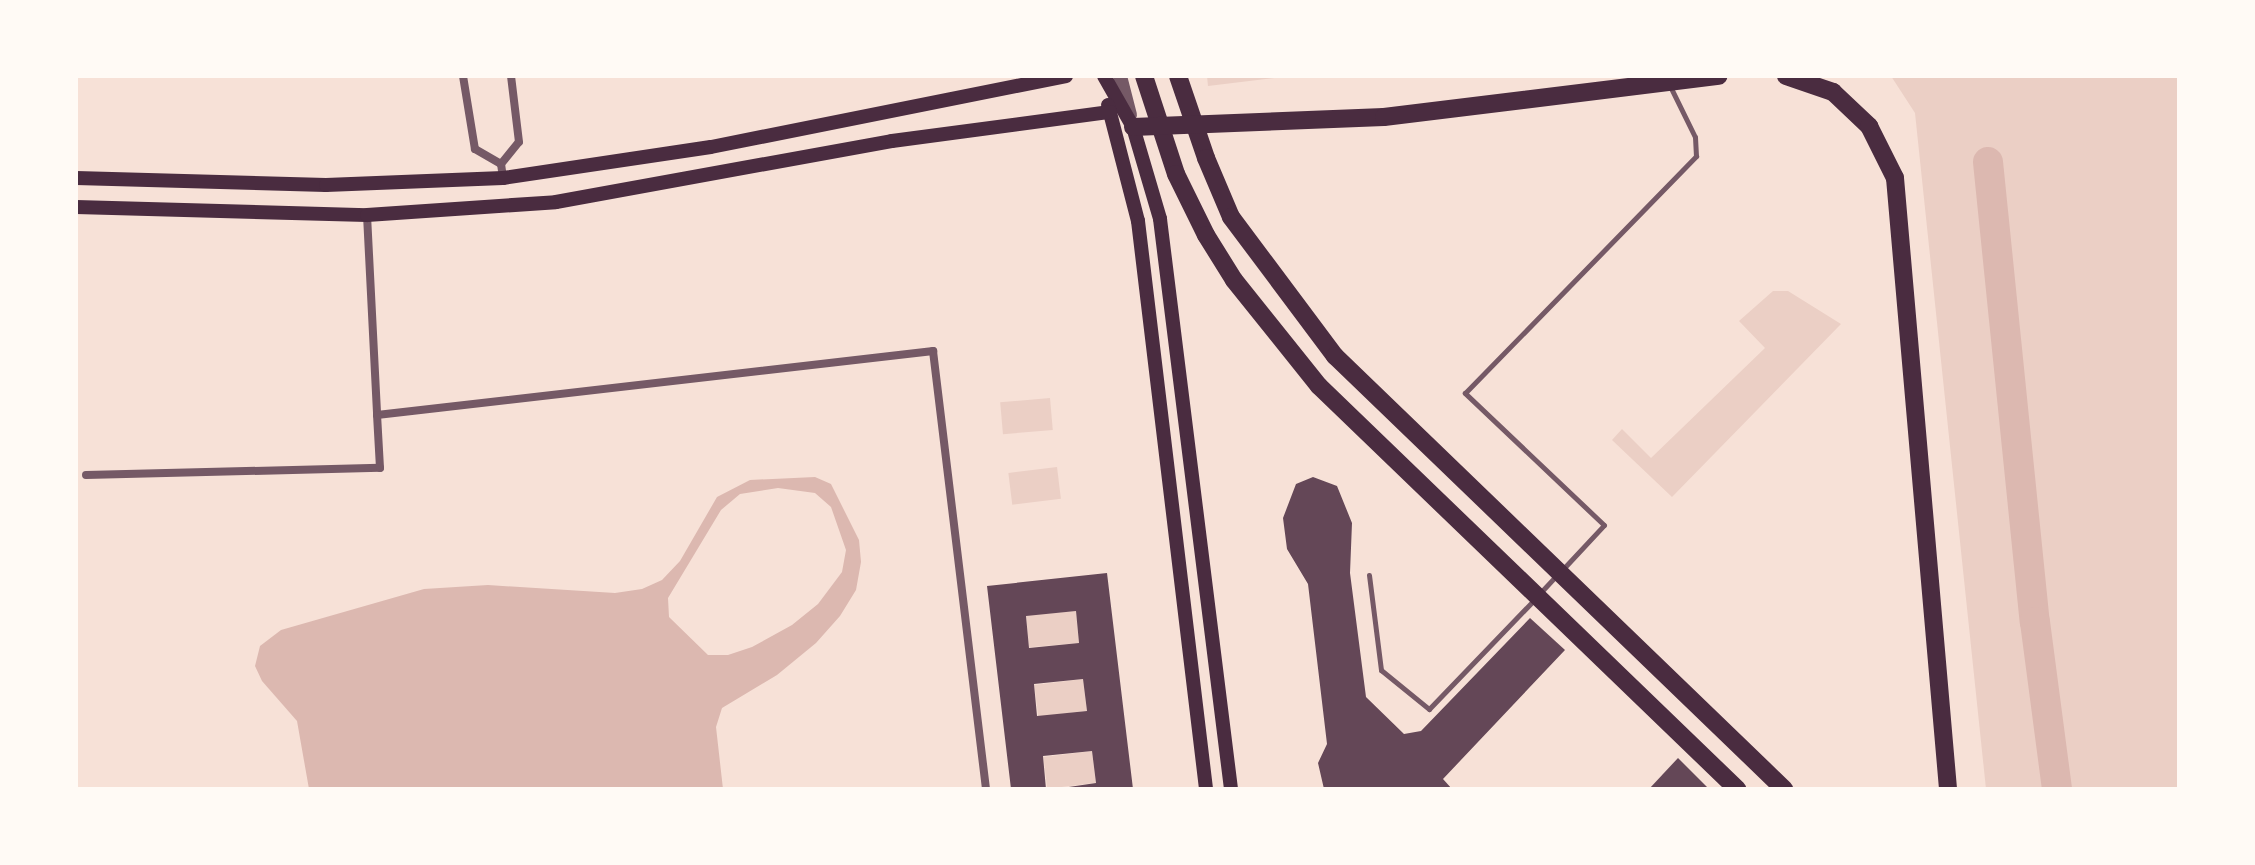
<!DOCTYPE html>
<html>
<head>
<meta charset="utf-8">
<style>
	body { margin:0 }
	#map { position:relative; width:2255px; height:865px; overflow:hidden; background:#f7e1d7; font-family:"Sofia Sans Condensed",sans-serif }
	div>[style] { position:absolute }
	.green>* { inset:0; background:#ebcfc5; transform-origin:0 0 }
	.water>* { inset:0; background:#dcb8b0 }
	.river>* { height:30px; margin:-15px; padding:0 15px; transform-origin:15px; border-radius:15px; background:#dcb8b0 }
	.building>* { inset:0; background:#644757 }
	.service>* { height:5px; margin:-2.5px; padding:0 2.5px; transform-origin:2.5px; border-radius:2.5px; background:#755966 }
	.minor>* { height:8px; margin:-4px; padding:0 4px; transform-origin:4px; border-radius:4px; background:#755966 }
	.tertiary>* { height:14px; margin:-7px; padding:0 7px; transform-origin:7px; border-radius:7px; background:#755966 }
	.secondary>* { height:14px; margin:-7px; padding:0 7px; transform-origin:7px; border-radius:7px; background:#4a2c40 }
	.trunk>* { height:18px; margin:-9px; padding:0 9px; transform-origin:9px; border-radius:9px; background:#4a2c40 }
	span { translate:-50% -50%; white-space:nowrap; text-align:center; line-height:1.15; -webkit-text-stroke:8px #fffaf5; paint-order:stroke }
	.frame { position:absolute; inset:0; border:78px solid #fffaf5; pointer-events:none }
</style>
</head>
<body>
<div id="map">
	<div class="green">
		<div style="clip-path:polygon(1207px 76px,1291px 76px,1208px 86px)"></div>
		<div style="clip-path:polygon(1891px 76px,2179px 76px,2179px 789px,1986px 789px,1915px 113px)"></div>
		<div style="clip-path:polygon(1773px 291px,1788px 291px,1841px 324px,1672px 497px,1612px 440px,1622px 429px,1651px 458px,1765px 348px,1739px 321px)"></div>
		<div style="left:1050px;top:398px;width:32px;height:50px;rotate:85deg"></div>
		<div style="left:1057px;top:467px;width:32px;height:49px;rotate:83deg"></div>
		<div style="left:1076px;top:611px;width:32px;height:50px;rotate:85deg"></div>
		<div style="left:1083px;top:679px;width:32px;height:49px;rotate:83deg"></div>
		<div style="left:1092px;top:751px;width:32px;height:49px;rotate:83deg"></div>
	</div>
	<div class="water">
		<div style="clip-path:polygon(evenodd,815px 477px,831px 484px,859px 540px,861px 562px,856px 590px,840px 616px,816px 643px,777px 675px,722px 708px,716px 727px,723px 789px,309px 789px,297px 721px,262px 681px,255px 666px,260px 646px,281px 630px,424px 589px,488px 585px,615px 593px,642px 589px,662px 580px,680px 561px,717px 497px,750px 480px,815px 477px,778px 488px,815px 493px,831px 507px,846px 550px,842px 572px,818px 604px,792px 625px,752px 647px,728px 655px,708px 655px,669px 617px,668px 598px,721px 510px,740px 494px,778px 488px)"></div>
	</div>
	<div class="river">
		<div style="left:1988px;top:162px;width:462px;rotate:84.2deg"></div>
		<div style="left:2035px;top:622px;width:168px;rotate:82.5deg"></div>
	</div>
	<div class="building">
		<div style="clip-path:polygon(1313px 477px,1337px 486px,1352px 523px,1350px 573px,1366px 697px,1404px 734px,1421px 731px,1530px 618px,1565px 650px,1443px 779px,1452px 789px,1324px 789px,1318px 763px,1327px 744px,1308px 584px,1287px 549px,1283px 518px,1296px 484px)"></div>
		<div style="clip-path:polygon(evenodd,1107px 573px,1133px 789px,1055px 789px,1096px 783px,1092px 751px,1043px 756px,1046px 789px,1011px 789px,987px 586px,1107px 573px,1076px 611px,1079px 643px,1029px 648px,1026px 616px,1076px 611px,1107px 573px,1083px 679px,1087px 711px,1037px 716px,1034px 684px,1083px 679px)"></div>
		<div style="clip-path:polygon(1678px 758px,1709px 789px,1649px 789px)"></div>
	</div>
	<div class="service">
		<div style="left:1563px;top:569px;width:60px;rotate:-47deg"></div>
		<div style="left:1604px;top:525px;width:192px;rotate:-136.5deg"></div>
		<div style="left:1465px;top:393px;width:331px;rotate:-45.7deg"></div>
		<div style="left:1696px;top:156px;width:19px;rotate:-93deg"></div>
		<div style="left:1695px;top:137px;width:57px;rotate:-116.1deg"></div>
		<div style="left:1369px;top:575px;width:96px;rotate:82.8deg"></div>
		<div style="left:1381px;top:670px;width:62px;rotate:39.1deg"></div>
		<div style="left:1429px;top:709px;width:151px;rotate:-46.1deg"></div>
		<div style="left:1541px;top:592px;width:22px;rotate:-47deg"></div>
	</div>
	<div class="minor">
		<div style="left:463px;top:76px;width:74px;rotate:80.7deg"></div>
		<div style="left:475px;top:149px;width:30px;rotate:30deg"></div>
		<div style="left:503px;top:178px;width:14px;rotate:-98deg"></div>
		<div style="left:501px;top:164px;width:28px;rotate:-51deg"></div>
		<div style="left:519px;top:142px;width:66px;rotate:-96.9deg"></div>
		<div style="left:367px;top:215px;width:200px;rotate:87.1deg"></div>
		<div style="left:377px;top:415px;width:560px;rotate:-6.57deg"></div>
		<div style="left:933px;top:351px;width:441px;rotate:83.1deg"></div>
		<div style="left:86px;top:475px;width:294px;rotate:-1.4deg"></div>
		<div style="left:380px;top:468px;width:53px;rotate:-93.2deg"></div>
	</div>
	<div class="tertiary">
		<div style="left:1120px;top:76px;width:40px;rotate:75.6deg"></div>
	</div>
	<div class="secondary">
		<div style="left:1104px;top:76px;width:59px;rotate:60.4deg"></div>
		<div style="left:1133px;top:127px;width:96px;rotate:73.6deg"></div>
		<div style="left:1160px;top:219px;width:574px;rotate:82.9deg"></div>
		<div style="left:1108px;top:105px;width:120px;rotate:75.5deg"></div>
		<div style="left:1138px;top:221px;width:572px;rotate:83.17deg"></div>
		<div style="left:76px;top:178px;width:250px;rotate:1.6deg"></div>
		<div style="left:326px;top:185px;width:177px;rotate:-2.3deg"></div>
		<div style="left:503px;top:178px;width:210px;rotate:-8.5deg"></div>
		<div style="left:711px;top:147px;width:362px;rotate:-11.3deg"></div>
		<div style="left:76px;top:207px;width:291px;rotate:1.6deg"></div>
		<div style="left:367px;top:215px;width:189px;rotate:-3.9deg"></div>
		<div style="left:556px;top:202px;width:341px;rotate:-10.3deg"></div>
		<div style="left:892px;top:141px;width:220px;rotate:-7.6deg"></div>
	</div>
	<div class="trunk">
		<div style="left:1144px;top:76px;width:103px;rotate:71.9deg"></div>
		<div style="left:1176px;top:174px;width:68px;rotate:63.8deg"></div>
		<div style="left:1206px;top:235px;width:53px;rotate:58.1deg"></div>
		<div style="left:1234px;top:280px;width:136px;rotate:51.3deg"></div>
		<div style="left:1319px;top:386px;width:581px;rotate:43.95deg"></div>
		<div style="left:1178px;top:76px;width:87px;rotate:71.1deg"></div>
		<div style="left:1206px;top:158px;width:64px;rotate:67deg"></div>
		<div style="left:1231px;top:217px;width:174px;rotate:53.2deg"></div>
		<div style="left:1335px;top:356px;width:624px;rotate:43.96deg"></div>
		<div style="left:1786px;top:76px;width:50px;rotate:18.8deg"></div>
		<div style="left:1833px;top:92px;width:50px;rotate:43.4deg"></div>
		<div style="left:1869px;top:126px;width:58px;rotate:63.4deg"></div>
		<div style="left:1895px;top:178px;width:613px;rotate:85.04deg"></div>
		<div style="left:1133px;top:127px;width:251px;rotate:-2.3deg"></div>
		<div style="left:1384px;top:117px;width:337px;rotate:-7deg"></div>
	</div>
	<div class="frame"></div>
</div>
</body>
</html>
